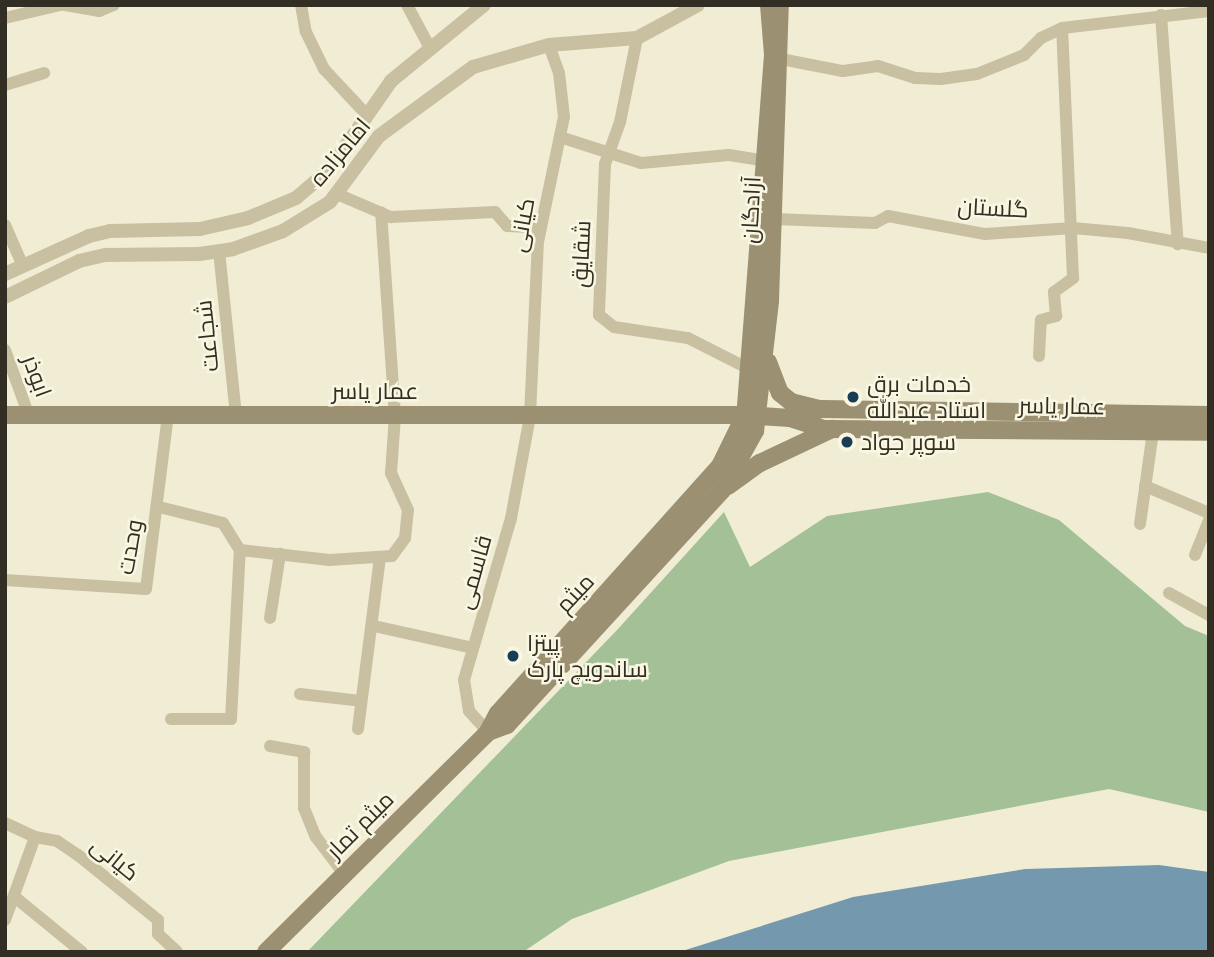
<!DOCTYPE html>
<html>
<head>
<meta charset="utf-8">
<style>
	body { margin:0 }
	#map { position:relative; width:1214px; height:957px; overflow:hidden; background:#f1edd5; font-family:Quicksand,Cairo,sans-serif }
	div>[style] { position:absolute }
	.green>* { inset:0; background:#a4c096 }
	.water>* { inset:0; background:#7499ae }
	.minor>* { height:12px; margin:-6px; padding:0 6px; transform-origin:6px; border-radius:6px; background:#c9c0a2 }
	.tertiary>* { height:14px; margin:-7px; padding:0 7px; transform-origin:7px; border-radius:7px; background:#c9c0a2 }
	.secondary>* { height:18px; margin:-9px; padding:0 9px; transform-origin:9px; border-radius:9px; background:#9c9073 }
	.dots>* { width:19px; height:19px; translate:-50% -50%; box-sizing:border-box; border:4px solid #f9f6e1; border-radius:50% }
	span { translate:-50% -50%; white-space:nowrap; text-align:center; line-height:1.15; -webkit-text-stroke:5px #f9f6e1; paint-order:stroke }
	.street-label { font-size:23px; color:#332e24 }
	.poi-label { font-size:23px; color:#332e24 }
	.left { translate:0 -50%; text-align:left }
	.frame { position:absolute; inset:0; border:7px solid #332e24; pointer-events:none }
</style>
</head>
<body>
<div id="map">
	<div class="green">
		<div style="clip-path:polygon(988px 492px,1059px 520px,1185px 626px,1209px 636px,1209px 812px,1109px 789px,729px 861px,572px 919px,523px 952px,307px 952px,617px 630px,724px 512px,750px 567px,827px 516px)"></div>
	</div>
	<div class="water">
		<div style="clip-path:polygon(1159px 865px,1209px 872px,1209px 952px,679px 952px,853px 897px,1025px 869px)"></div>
	</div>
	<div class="minor">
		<div style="left:65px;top:5px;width:35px;rotate:10deg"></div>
		<div style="left:99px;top:11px;width:16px;rotate:-22deg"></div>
		<div style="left:301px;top:5px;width:27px;rotate:80deg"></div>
		<div style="left:306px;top:32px;width:41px;rotate:64.1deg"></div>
		<div style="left:324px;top:69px;width:62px;rotate:47deg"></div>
		<div style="left:407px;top:5px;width:47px;rotate:61.8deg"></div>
		<div style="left:1161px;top:15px;width:230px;rotate:85.8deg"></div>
		<div style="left:5px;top:18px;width:57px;rotate:-13.3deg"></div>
		<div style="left:637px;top:38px;width:86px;rotate:101.4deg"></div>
		<div style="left:620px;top:122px;width:45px;rotate:109.7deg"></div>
		<div style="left:605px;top:164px;width:151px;rotate:92.3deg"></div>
		<div style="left:599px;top:315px;width:19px;rotate:39deg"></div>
		<div style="left:614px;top:327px;width:75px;rotate:8.5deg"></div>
		<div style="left:688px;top:338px;width:68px;rotate:26.9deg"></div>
		<div style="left:781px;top:59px;width:63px;rotate:11deg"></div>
		<div style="left:843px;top:71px;width:35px;rotate:-8deg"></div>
		<div style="left:878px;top:66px;width:39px;rotate:18deg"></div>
		<div style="left:915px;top:78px;width:26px;rotate:2deg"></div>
		<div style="left:941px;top:79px;width:36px;rotate:-8deg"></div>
		<div style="left:977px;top:74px;width:51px;rotate:-22deg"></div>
		<div style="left:1024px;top:55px;width:24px;rotate:-45deg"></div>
		<div style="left:1041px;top:38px;width:23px;rotate:-25deg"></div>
		<div style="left:1062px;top:28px;width:148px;rotate:-6.6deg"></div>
		<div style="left:5px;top:85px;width:41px;rotate:-17.1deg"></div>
		<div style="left:560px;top:137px;width:85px;rotate:17.8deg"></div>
		<div style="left:641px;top:163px;width:88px;rotate:-5.2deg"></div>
		<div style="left:729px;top:155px;width:36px;rotate:9deg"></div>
		<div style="left:337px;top:194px;width:59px;rotate:23.1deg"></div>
		<div style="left:391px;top:217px;width:104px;rotate:-2.8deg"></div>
		<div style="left:495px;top:212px;width:18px;rotate:49deg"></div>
		<div style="left:507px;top:226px;width:34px;rotate:3deg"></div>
		<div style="left:775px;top:219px;width:100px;rotate:2.3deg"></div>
		<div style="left:875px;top:223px;width:15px;rotate:-28deg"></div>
		<div style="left:888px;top:216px;width:99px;rotate:10.5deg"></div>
		<div style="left:985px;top:234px;width:88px;rotate:-3.9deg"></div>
		<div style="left:1073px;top:228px;width:55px;rotate:5.2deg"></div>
		<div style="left:1128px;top:233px;width:82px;rotate:10.5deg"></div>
		<div style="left:5px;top:225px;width:43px;rotate:66.4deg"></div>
		<div style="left:219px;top:251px;width:166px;rotate:84.1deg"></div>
		<div style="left:5px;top:350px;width:70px;rotate:70deg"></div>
		<div style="left:1039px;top:356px;width:36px;rotate:-87deg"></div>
		<div style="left:1041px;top:320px;width:16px;rotate:-15deg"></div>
		<div style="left:1056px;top:316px;width:24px;rotate:-95deg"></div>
		<div style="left:1054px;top:292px;width:24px;rotate:-36deg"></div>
		<div style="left:1073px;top:278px;width:250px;rotate:-92.5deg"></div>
		<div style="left:1145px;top:486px;width:69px;rotate:22.9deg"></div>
		<div style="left:159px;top:507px;width:66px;rotate:14deg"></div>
		<div style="left:223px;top:523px;width:32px;rotate:58deg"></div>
		<div style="left:240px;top:550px;width:90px;rotate:6.4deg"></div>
		<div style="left:329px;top:560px;width:63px;rotate:-3.6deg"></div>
		<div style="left:392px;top:556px;width:22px;rotate:-54deg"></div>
		<div style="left:405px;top:538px;width:28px;rotate:-84deg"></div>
		<div style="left:408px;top:510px;width:41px;rotate:-114.7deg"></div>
		<div style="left:391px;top:473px;width:57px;rotate:-86deg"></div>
		<div style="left:395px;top:416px;width:204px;rotate:-93.9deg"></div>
		<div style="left:1140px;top:524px;width:93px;rotate:-82deg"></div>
		<div style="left:1195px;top:555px;width:38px;rotate:-68deg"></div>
		<div style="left:5px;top:580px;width:141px;rotate:3.7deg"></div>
		<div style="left:146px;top:589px;width:174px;rotate:-82.8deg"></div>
		<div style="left:1169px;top:593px;width:46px;rotate:28.8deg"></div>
		<div style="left:270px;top:618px;width:65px;rotate:-81.1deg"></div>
		<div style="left:374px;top:626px;width:101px;rotate:12.5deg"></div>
		<div style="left:300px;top:694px;width:61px;rotate:6.5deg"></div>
		<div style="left:171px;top:719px;width:60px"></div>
		<div style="left:231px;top:719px;width:169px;rotate:-87deg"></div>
		<div style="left:358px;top:729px;width:172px;rotate:-82.7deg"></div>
		<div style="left:488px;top:732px;width:28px;rotate:-132deg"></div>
		<div style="left:469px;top:711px;width:31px;rotate:-99deg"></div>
		<div style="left:464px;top:680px;width:169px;rotate:-73.8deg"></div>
		<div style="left:511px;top:518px;width:104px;rotate:-79.4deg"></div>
		<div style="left:530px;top:416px;width:174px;rotate:-87.4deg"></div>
		<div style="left:538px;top:242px;width:128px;rotate:-78.3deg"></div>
		<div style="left:564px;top:117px;width:44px;rotate:-96.5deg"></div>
		<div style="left:559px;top:73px;width:30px;rotate:-110deg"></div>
		<div style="left:270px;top:746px;width:35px;rotate:10deg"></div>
		<div style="left:304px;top:752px;width:56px;rotate:90deg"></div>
		<div style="left:304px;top:808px;width:31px;rotate:68deg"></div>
		<div style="left:316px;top:837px;width:48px;rotate:52.7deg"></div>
		<div style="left:5px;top:823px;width:33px;rotate:25deg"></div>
		<div style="left:35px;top:837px;width:22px;rotate:10deg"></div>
		<div style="left:57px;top:841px;width:25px;rotate:34deg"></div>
		<div style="left:78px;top:855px;width:103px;rotate:39.1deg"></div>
		<div style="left:158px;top:920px;width:14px;rotate:90deg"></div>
		<div style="left:158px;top:934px;width:26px;rotate:43deg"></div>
		<div style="left:16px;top:898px;width:85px;rotate:39.3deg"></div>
		<div style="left:5px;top:920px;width:88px;rotate:-70.1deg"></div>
	</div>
	<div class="tertiary">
		<div style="left:5px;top:274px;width:92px;rotate:-24.3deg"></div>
		<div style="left:89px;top:236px;width:22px;rotate:-13deg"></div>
		<div style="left:110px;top:231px;width:90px;rotate:-1.3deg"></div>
		<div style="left:200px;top:229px;width:49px;rotate:-12.9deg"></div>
		<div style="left:248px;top:218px;width:52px;rotate:-22.6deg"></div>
		<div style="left:296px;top:198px;width:43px;rotate:-40.3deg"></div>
		<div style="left:329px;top:170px;width:108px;rotate:-55.1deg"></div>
		<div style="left:391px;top:81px;width:120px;rotate:-39.3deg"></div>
		<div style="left:5px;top:297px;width:82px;rotate:-25.9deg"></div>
		<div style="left:79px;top:261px;width:28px;rotate:-13deg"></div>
		<div style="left:106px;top:255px;width:93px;rotate:-0.6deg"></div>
		<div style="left:199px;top:254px;width:34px;rotate:-8deg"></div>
		<div style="left:233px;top:249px;width:53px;rotate:-19.8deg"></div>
		<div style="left:283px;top:231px;width:55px;rotate:-31.7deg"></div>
		<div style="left:330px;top:202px;width:82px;rotate:-53.4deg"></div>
		<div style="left:379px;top:136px;width:117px;rotate:-36.3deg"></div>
		<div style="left:473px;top:67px;width:79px;rotate:-16.1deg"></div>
		<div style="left:549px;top:45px;width:88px;rotate:-4.5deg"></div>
		<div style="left:637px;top:38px;width:69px;rotate:-28.4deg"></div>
	</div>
	<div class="secondary">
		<div style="left:769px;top:5px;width:50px;rotate:85.4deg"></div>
		<div style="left:773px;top:55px;width:361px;rotate:94.4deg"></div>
		<div style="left:745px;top:415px;width:57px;rotate:116.1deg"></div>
		<div style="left:720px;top:466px;width:332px;rotate:131.9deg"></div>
		<div style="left:498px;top:713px;width:21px;rotate:118deg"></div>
		<div style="left:488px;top:732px;width:20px;rotate:-20deg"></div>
		<div style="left:507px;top:725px;width:319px;rotate:-47.5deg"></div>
		<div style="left:722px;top:490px;width:68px;rotate:-60.8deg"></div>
		<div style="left:755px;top:431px;width:131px;rotate:-83.4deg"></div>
		<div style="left:770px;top:301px;width:296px;rotate:-88.1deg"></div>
		<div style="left:768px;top:362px;width:33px;rotate:69deg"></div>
		<div style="left:780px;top:393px;width:14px;rotate:39deg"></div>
		<div style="left:791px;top:402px;width:29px;rotate:14deg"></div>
		<div style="left:5px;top:415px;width:740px"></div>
		<div style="left:745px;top:415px;width:45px;rotate:3.8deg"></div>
		<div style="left:790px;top:418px;width:36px;rotate:18deg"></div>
		<div style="left:824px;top:429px;width:385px;rotate:0.4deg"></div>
		<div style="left:790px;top:418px;width:33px;rotate:-16deg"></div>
		<div style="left:822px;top:409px;width:387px;rotate:0.9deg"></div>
		<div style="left:728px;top:486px;width:39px;rotate:-36deg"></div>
		<div style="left:760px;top:463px;width:80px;rotate:-25.3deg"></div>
		<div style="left:266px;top:952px;width:313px;rotate:-44.7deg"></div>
	</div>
	<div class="dots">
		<div style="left:853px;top:397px;background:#193d55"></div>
		<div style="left:847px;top:442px;background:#193d55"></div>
		<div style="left:513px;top:656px;background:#193d55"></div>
	</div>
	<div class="street-label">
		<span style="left:340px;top:152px;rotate:-50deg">امامزاده</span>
		<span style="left:993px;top:208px;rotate:3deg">گلستان</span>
		<span style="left:751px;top:210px;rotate:-87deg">آزادگان</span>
		<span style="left:522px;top:225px;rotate:-80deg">کیانی</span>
		<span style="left:581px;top:254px;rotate:-87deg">شقایق</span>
		<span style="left:207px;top:336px;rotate:-96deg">شجاعت</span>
		<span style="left:37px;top:376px;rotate:70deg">ابوذر</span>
		<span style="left:375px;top:391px">عمار یاسر</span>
		<span style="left:1062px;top:406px;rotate:1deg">عمار یاسر</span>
		<span style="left:130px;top:547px;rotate:-80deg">وحدت</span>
		<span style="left:474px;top:572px;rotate:-74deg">قاسمی</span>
		<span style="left:575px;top:593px;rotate:-47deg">میثم</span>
		<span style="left:360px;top:825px;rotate:-45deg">میثم تمار</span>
		<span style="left:115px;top:859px;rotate:39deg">کیانی</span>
	</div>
	<div class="poi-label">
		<span class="left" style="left:867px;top:397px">خدمات برق<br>استاد عبدالله</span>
		<span class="left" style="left:861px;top:442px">سوپر جواد</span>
		<span class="left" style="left:527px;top:656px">پیتزا<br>ساندویچ پارک</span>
	</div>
	<div class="frame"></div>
</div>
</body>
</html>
